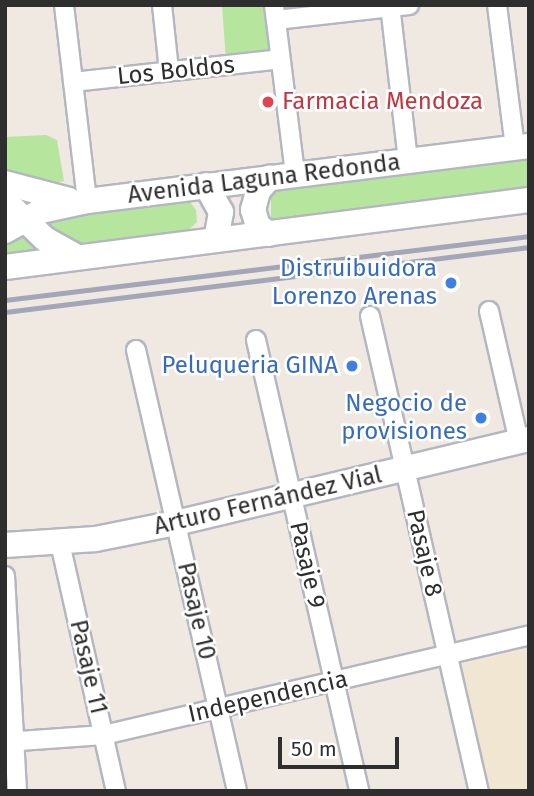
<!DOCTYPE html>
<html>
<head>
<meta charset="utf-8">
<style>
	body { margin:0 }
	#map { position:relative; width:534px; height:796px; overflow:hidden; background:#efe9e1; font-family:"Fira Sans",sans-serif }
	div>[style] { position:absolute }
	.education>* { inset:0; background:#f0e6d1 }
	.green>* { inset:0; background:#b6e59e }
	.roads { filter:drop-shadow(2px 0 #b4b7c1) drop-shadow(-2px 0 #b4b7c1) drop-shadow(0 2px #b4b7c1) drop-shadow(0 -2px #b4b7c1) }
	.street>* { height:18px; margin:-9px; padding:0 9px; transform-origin:9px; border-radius:9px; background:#fff }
	.secondary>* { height:24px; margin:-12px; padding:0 12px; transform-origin:12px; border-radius:12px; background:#fff }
	.rail>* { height:5px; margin:-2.5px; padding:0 2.5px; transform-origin:2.5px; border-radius:2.5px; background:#a3a6b8 }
	.dots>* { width:19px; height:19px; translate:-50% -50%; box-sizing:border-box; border:4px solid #fff; border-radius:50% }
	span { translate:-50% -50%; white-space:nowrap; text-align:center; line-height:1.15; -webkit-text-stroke:5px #fff; paint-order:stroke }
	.street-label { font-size:24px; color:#2e2e2e }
	.health-label { font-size:24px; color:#be3a42 }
	.left { translate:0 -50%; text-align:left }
	.shop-label { font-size:24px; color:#366cbe }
	.right { translate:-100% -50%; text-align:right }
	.frame { position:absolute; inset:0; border:7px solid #2e2e2e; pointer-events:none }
	.scale { position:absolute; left:278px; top:737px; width:121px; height:32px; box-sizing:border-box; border:4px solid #2e2e2e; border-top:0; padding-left:9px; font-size:21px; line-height:24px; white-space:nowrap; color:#2e2e2e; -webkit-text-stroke:5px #fff; paint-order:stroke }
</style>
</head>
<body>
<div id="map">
	<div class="education">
		<div style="clip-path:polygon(529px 649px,529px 791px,485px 791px,457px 665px)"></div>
	</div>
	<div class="green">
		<div style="clip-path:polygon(222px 5px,264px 5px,271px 52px,226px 61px)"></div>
		<div style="clip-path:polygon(46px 135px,57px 140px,64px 181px,47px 185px,5px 176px,5px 137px)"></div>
		<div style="clip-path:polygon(529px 158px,529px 188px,271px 225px,271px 191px)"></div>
		<div style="clip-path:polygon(177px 202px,190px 202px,196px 210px,197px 222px,183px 236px,63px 248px,41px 227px,56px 218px)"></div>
		<div style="clip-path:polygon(5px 214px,55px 254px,5px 260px)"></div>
	</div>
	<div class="roads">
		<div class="street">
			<div style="left:64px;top:5px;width:197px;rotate:83.3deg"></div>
			<div style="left:162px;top:5px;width:66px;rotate:83.9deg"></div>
			<div style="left:274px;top:5px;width:170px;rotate:82.9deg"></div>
			<div style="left:390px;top:5px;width:157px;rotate:83.4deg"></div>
			<div style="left:497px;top:5px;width:144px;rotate:82.8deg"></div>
			<div style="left:276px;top:20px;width:134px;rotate:-6.4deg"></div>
			<div style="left:73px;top:82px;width:208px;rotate:-6.3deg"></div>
			<div style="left:489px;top:311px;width:134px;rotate:77.1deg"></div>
			<div style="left:370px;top:316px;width:487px;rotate:77.1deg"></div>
			<div style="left:256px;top:340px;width:463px;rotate:77.1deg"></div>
			<div style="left:136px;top:350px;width:452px;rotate:77.1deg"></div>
			<div style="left:60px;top:543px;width:254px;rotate:77.3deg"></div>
			<div style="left:5px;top:576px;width:215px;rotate:86.8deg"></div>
			<div style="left:5px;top:742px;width:99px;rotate:-4deg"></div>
			<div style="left:104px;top:735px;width:437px;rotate:-13.2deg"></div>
		</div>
		<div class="secondary">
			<div style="left:5px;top:183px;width:66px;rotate:14.9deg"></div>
			<div style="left:206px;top:185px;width:31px;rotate:61deg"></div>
			<div style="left:221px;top:212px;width:28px;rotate:100deg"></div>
			<div style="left:5px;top:201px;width:55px;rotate:43.5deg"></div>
			<div style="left:45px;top:239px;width:37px;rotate:29deg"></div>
			<div style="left:5px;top:231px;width:41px;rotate:-29.1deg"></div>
			<div style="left:41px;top:211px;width:47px;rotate:-12.3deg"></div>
			<div style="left:87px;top:201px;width:445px;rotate:-7.1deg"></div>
			<div style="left:269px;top:234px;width:14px;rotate:-144deg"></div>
			<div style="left:258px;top:226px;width:17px;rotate:-107deg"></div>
			<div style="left:253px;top:210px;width:20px;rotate:-75deg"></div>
			<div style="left:258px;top:191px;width:18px;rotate:-49deg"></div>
			<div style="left:5px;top:267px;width:528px;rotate:-7.29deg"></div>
			<div style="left:5px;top:545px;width:91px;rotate:-3.8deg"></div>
			<div style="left:96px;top:539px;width:82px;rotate:-11.3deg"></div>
			<div style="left:176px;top:523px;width:363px;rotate:-13.4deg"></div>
		</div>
	</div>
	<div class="rail">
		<div style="left:5px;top:300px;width:528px;rotate:-6.96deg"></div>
		<div style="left:5px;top:312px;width:528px;rotate:-7.07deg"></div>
	</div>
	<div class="dots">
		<div style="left:268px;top:102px;background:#e0444e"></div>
		<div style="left:451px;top:283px;background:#3f7fe0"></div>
		<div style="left:352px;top:366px;background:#3f7fe0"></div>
		<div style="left:481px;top:418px;background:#3f7fe0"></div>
	</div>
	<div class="street-label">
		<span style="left:176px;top:71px;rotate:-6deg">Los Boldos</span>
		<span style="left:264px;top:179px;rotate:-7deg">Avenida Laguna Redonda</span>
		<span style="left:268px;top:501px;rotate:-13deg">Arturo Fernández Vial</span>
		<span style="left:424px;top:553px;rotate:77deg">Pasaje 8</span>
		<span style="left:307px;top:565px;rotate:77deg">Pasaje 9</span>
		<span style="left:196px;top:611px;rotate:77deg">Pasaje 10</span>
		<span style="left:88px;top:667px;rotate:77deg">Pasaje 11</span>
		<span style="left:268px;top:697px;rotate:-13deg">Independencia</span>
	</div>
	<div class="health-label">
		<span class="left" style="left:282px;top:102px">Farmacia Mendoza</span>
	</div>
	<div class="shop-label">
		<span class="right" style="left:437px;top:283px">Distruibuidora<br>Lorenzo Arenas</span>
		<span class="right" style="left:338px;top:366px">Peluqueria GINA</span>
		<span class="right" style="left:467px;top:418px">Negocio de<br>provisiones</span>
	</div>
	<div class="frame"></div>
	<div class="scale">50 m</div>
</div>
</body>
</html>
